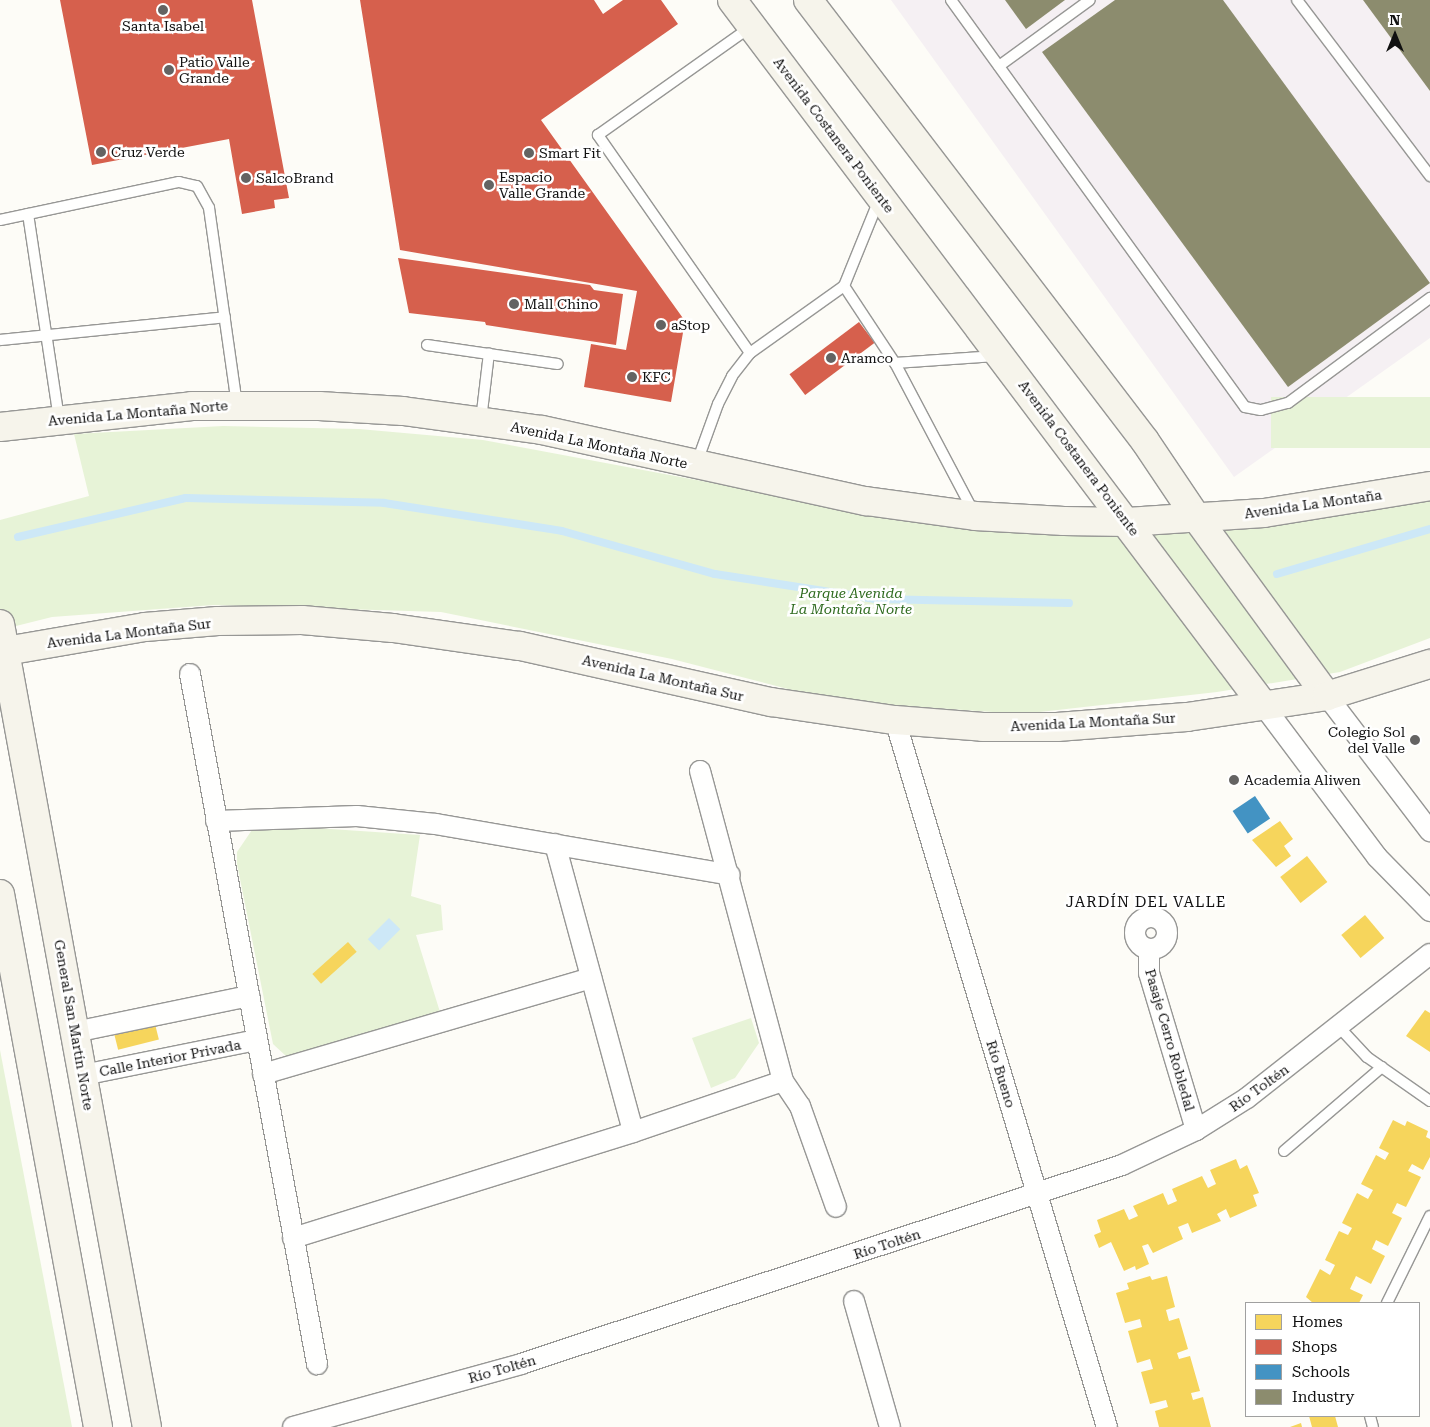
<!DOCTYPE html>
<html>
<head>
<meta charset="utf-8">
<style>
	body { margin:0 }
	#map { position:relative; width:1430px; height:1427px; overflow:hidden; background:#fdfcf7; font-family:"Roboto Serif",serif }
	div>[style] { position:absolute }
	.industrial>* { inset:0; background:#f5f0f3 }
	.green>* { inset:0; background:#e7f3d7; transform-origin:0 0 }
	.water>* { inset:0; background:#cde8f7; transform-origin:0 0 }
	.homes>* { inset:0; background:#f6d55c; transform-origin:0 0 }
	.shops>* { inset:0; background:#d6604d; transform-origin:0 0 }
	.schools>* { inset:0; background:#4393c3; transform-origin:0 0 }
	.industry>* { inset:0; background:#8c8c6e }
	.stream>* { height:8px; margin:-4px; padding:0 4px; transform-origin:4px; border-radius:4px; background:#cde8f7 }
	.roads { filter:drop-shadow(1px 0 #979795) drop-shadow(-1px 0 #979795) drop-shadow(0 1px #979795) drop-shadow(0 -1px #979795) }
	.lane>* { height:10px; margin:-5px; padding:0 5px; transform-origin:5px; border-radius:5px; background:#fffffe }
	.street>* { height:20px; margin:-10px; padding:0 10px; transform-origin:10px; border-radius:10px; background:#fffffe }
	.street>.ring { margin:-10px; padding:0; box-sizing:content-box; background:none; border:20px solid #fffffe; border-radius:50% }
	.secondary>* { height:28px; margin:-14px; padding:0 14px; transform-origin:14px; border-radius:14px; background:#f6f4eb }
	.dots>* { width:14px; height:14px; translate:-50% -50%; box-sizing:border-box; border:2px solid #fff; border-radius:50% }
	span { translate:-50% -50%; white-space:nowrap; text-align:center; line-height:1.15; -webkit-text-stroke:5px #fff; paint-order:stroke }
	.poi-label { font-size:14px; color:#111 }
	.left { translate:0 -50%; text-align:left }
	.right { translate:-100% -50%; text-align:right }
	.street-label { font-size:14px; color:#111 }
	.park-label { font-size:14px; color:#2f6b1f; font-style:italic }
	.neighbourhood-label { font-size:15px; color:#111; letter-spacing:1px }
	.legend { position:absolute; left:1245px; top:1302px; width:175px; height:115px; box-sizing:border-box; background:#fff; border:1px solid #a0a0a0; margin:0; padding:6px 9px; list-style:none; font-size:15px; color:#111 }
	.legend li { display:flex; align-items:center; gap:10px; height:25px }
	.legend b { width:25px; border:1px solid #a0a0a0 }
	.north { position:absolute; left:1370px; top:10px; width:50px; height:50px; -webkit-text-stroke:4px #fff; paint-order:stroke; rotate:0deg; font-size:14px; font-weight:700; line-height:20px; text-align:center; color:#111 }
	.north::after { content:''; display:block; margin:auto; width:18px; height:22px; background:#111; clip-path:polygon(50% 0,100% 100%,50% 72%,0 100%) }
</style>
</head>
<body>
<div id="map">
	<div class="industrial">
		<div style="clip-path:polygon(891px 0,1430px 0,1430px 338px,1234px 477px)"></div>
	</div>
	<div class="green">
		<div style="left:1430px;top:397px;width:51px;height:159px;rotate:90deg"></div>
		<div style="clip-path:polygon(223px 426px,359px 429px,483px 440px,750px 490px,1086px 525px,1430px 491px,1430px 638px,1340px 672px,1217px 692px,1022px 714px,834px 701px,672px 659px,441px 612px,213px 605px,52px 617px,0 630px,0 520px,89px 496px,74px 434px)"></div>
		<div style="clip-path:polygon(256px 824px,420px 835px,411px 896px,441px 905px,443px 930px,416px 935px,440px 1012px,287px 1057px,273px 1044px,237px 864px,237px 852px)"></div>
		<div style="clip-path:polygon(751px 1018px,759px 1043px,735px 1078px,711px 1088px,692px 1038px)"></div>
		<div style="clip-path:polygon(0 1050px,72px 1427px,0 1427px)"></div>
	</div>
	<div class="water">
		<div style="left:389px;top:918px;width:16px;height:30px;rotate:45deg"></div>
	</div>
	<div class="homes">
		<div style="clip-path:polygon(1280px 821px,1293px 839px,1284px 846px,1291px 856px,1276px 867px,1252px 840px)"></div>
		<div style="left:1307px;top:856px;width:33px;height:34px;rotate:52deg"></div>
		<div style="left:1365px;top:915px;width:30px;height:31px;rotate:50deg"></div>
		<div style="left:348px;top:942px;width:13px;height:48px;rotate:48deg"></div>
		<div style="clip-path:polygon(1425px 1010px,1430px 1013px,1430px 1052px,1406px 1036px)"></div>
		<div style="left:155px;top:1024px;width:16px;height:42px;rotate:76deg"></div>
		<div style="clip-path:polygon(1393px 1120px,1405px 1126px,1407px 1121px,1428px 1131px,1426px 1137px,1430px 1139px,1430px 1157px,1423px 1170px,1412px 1164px,1408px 1171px,1421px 1177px,1406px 1207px,1397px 1203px,1392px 1213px,1402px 1218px,1388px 1246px,1376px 1240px,1372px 1249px,1385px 1256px,1371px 1284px,1356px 1276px,1350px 1289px,1363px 1295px,1359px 1303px,1313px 1303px,1306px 1297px,1320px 1269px,1330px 1275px,1335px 1265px,1325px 1260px,1339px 1231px,1348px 1235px,1352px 1228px,1342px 1223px,1357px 1193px,1368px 1199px,1373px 1190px,1361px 1184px,1376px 1155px,1385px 1160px,1389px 1153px,1379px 1148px)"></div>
		<div style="clip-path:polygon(1236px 1159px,1240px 1169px,1247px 1165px,1259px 1193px,1253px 1195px,1257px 1206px,1230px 1218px,1226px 1209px,1217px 1214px,1221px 1221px,1192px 1233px,1188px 1223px,1178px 1227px,1183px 1239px,1153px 1253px,1148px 1244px,1142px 1246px,1149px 1264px,1136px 1270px,1135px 1266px,1124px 1271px,1111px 1242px,1099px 1248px,1094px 1235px,1101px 1232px,1097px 1220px,1124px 1209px,1129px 1220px,1138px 1216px,1133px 1206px,1163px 1193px,1168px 1205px,1177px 1201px,1172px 1189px,1202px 1176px,1208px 1188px,1216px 1184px,1210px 1170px)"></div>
		<div style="clip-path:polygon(1150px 1276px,1152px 1280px,1167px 1276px,1175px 1307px,1166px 1310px,1169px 1321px,1179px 1318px,1188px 1349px,1177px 1353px,1179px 1359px,1190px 1356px,1200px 1391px,1191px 1393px,1193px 1400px,1203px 1397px,1211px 1427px,1159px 1427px,1155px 1411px,1168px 1407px,1166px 1400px,1150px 1404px,1141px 1372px,1153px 1369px,1150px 1359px,1137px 1363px,1128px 1331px,1142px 1327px,1140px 1319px,1125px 1323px,1116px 1293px,1129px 1289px,1127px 1283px)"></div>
		<div style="clip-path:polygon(1309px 1416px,1335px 1416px,1338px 1427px,1312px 1427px)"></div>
		<div style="clip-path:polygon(1301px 1423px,1302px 1427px,1290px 1427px)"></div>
	</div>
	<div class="shops">
		<div style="clip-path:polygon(60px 0,252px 0,289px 198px,274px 200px,275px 208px,242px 214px,229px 139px,92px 165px)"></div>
		<div style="clip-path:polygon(360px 0,594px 0,603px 14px,623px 0,661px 0,678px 24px,541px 120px,685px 321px,671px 402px,584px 387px,591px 344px,626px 350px,637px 291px,400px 250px)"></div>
		<div style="clip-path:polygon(398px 258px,590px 285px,594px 290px,623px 294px,616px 345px,486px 325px,485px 322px,409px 313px)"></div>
		<div style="left:859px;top:322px;width:26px;height:87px;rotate:53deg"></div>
	</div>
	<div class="schools">
		<div style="left:1255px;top:796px;width:27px;height:27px;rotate:56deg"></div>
	</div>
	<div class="industry">
		<div style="clip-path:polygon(1005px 0,1065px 0,1026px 29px)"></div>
		<div style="clip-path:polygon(1115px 0,1223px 0,1430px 283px,1288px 387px,1042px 52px)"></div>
		<div style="clip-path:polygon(1363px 0,1430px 0,1430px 91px)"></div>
	</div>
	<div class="stream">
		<div style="left:18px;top:537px;width:172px;rotate:-13.1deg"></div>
		<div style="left:186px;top:498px;width:198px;rotate:1.4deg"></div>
		<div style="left:384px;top:503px;width:180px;rotate:8.9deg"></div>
		<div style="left:562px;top:531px;width:159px;rotate:15.7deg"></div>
		<div style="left:715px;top:574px;width:162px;rotate:8.9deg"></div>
		<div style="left:875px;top:599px;width:194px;rotate:1.2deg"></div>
		<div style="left:1277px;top:574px;width:159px;rotate:-16.4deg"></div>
	</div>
	<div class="roads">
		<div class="lane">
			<div style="left:951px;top:0;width:502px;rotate:54.16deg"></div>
			<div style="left:1245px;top:407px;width:16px;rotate:11deg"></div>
			<div style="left:1261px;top:410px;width:28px;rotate:-15deg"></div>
			<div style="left:1288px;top:403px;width:177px;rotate:-36.5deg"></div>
			<div style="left:1297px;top:0;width:221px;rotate:52.9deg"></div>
			<div style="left:999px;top:66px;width:112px;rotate:-36deg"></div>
			<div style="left:28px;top:214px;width:207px;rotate:81.4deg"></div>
			<div style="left:0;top:220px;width:183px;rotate:-12deg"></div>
			<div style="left:179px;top:182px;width:18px;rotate:13deg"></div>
			<div style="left:197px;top:186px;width:25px;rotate:61deg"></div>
			<div style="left:209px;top:208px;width:198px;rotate:81.9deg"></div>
			<div style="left:844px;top:286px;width:92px;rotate:56.5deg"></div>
			<div style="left:895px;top:363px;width:170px;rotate:62.2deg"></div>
			<div style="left:0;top:340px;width:226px;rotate:-5.8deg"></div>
			<div style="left:427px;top:345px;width:132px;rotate:8.3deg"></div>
			<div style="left:750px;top:353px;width:266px;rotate:-124.9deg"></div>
			<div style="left:598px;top:135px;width:189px;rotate:-35.3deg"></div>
			<div style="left:895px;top:363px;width:101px;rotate:-4deg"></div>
			<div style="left:481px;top:420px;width:67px;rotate:-83.2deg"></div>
			<div style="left:697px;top:462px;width:62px;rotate:-70.1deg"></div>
			<div style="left:718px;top:404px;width:31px;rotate:-63deg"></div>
			<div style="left:732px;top:376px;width:29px;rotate:-52deg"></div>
			<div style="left:750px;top:353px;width:115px;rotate:-35.5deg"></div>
			<div style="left:844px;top:286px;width:93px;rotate:-67.9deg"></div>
			<div style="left:1339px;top:1027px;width:41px;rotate:47deg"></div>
			<div style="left:1367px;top:1057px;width:77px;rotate:34.9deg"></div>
			<div style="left:1284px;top:1151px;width:129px;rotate:-40.6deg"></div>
			<div style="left:1387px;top:1303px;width:97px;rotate:-63.7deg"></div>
			<div style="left:1370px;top:1416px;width:11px;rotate:75deg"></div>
		</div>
		<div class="street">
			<div style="left:190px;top:674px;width:702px;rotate:79.57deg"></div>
			<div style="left:1327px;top:696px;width:170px;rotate:52.7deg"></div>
			<div style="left:1263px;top:705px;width:190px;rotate:53.1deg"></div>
			<div style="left:1377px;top:857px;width:76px;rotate:45.5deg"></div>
			<div style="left:895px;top:720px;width:738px;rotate:73.31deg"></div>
			<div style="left:700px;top:771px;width:321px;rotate:75deg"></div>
			<div style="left:783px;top:1081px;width:30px;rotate:56deg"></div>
			<div style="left:800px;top:1106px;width:107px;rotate:70.4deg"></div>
			<div style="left:216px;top:821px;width:141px;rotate:-2deg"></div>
			<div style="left:357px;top:816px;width:79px;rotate:5.8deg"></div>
			<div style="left:436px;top:824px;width:298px;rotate:9.8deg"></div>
			<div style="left:555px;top:844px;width:298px;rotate:74.8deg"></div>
			<div class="ring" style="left:1135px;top:917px;width:12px;height:12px"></div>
			<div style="left:1149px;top:949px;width:24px;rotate:90deg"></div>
			<div style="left:1149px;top:973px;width:164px;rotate:73.3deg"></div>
			<div style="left:75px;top:1032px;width:178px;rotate:-11.7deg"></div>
			<div style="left:263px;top:1074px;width:342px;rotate:-16.3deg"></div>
			<div style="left:83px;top:1075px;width:177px;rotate:-11.4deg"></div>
			<div style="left:293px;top:1238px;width:356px;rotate:-17.3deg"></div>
			<div style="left:633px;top:1132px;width:158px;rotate:-18.8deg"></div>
			<div style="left:854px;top:1301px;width:131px;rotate:74.1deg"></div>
			<div style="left:293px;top:1427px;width:237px;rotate:-15.4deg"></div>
			<div style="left:521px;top:1364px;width:633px;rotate:-18.32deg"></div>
			<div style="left:1122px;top:1165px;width:82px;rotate:-25.3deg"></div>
			<div style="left:1196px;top:1130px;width:60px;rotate:-32.1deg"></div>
			<div style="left:1247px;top:1098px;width:233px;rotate:-38.2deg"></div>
		</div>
		<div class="secondary">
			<div style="left:732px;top:0;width:883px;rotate:53.01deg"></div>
			<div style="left:808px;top:0;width:555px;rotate:52.61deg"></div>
			<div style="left:1145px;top:441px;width:92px;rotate:56.1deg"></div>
			<div style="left:1196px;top:517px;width:222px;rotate:53.8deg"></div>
			<div style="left:0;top:427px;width:193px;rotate:-6.2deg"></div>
			<div style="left:192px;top:406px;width:127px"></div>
			<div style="left:319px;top:406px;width:84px;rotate:3.4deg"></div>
			<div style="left:403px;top:411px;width:140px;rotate:7.8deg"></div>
			<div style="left:542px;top:430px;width:332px;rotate:12.4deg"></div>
			<div style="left:866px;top:501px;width:110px;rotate:7.8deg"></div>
			<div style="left:975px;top:516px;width:89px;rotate:3.2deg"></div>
			<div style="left:1064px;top:521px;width:63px;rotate:0.9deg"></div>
			<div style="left:1127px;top:522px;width:137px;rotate:-3.8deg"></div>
			<div style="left:1264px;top:513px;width:168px;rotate:-9.2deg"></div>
			<div style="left:0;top:624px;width:816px;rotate:79.63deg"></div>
			<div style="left:0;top:652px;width:147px;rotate:-9.8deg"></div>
			<div style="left:145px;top:627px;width:73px;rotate:-4.7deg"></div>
			<div style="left:218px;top:621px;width:84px;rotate:-0.7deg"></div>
			<div style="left:302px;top:620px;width:91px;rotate:5deg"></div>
			<div style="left:393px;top:628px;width:128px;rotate:8.1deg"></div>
			<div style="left:520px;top:646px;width:257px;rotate:12.6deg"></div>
			<div style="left:771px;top:702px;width:125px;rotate:8.3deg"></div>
			<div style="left:895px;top:720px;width:88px;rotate:4.5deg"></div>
			<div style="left:983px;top:727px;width:74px"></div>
			<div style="left:1057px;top:727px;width:130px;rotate:-4.4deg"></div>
			<div style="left:1187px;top:717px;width:142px;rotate:-8.5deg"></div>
			<div style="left:1327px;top:696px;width:108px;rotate:-17.3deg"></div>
			<div style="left:0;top:894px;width:542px;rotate:79.58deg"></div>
		</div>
	</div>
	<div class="dots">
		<div style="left:163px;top:10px;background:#646362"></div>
		<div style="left:169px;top:70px;background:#646362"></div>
		<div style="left:101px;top:152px;background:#646362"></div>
		<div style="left:529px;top:153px;background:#646362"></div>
		<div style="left:246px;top:178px;background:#646362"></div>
		<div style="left:489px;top:185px;background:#646362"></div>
		<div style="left:514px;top:304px;background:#646362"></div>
		<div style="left:661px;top:325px;background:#646362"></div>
		<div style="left:831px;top:358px;background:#646362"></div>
		<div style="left:632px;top:377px;background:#646362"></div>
		<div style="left:1415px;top:740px;background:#646362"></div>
		<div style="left:1234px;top:780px;background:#646362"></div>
	</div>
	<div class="poi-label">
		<span style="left:163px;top:26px">Santa Isabel</span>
		<span class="left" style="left:179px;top:70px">Patio Valle<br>Grande</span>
		<span class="left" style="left:111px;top:152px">Cruz Verde</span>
		<span class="left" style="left:539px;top:153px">Smart Fit</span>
		<span class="left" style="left:499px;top:185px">Espacio<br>Valle Grande</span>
		<span class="left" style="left:256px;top:178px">SalcoBrand</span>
		<span class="left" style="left:524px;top:304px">Mall Chino</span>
		<span class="left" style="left:671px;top:325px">aStop</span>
		<span class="left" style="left:841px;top:358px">Aramco</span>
		<span class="left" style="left:642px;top:377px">KFC</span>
		<span class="right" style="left:1405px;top:740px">Colegio Sol<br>del Valle</span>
		<span class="left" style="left:1244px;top:780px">Academia Aliwen</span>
	</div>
	<div class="street-label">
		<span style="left:834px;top:135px;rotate:53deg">Avenida Costanera Poniente</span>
		<span style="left:138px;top:413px;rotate:-5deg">Avenida La Montaña Norte</span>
		<span style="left:599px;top:445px;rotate:12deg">Avenida La Montaña Norte</span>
		<span style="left:1079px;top:458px;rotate:53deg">Avenida Costanera Poniente</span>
		<span style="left:1313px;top:504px;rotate:-8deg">Avenida La Montaña</span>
		<span style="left:129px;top:633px;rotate:-7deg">Avenida La Montaña Sur</span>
		<span style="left:663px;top:678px;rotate:13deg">Avenida La Montaña Sur</span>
		<span style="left:1093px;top:722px;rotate:-3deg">Avenida La Montaña Sur</span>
		<span style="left:74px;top:1025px;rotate:80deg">General San Martín Norte</span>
		<span style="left:1170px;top:1040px;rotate:74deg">Pasaje Cerro Robledal</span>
		<span style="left:170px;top:1058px;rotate:-11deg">Calle Interior Privada</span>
		<span style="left:1001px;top:1074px;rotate:73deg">Río Bueno</span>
		<span style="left:1259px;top:1088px;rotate:-36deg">Río Toltén</span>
		<span style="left:887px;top:1244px;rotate:-18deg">Río Toltén</span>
		<span style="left:502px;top:1369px;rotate:-16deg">Río Toltén</span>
	</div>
	<div class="park-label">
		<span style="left:851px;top:601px">Parque Avenida<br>La Montaña Norte</span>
	</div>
	<div class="neighbourhood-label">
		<span style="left:1146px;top:903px">JARDÍN DEL VALLE</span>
	</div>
	<ul class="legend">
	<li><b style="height:14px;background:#f6d55c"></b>Homes</li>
	<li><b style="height:14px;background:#d6604d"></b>Shops</li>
	<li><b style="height:14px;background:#4393c3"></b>Schools</li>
	<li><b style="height:14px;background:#8c8c6e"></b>Industry</li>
	</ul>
	<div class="north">N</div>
</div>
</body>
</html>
